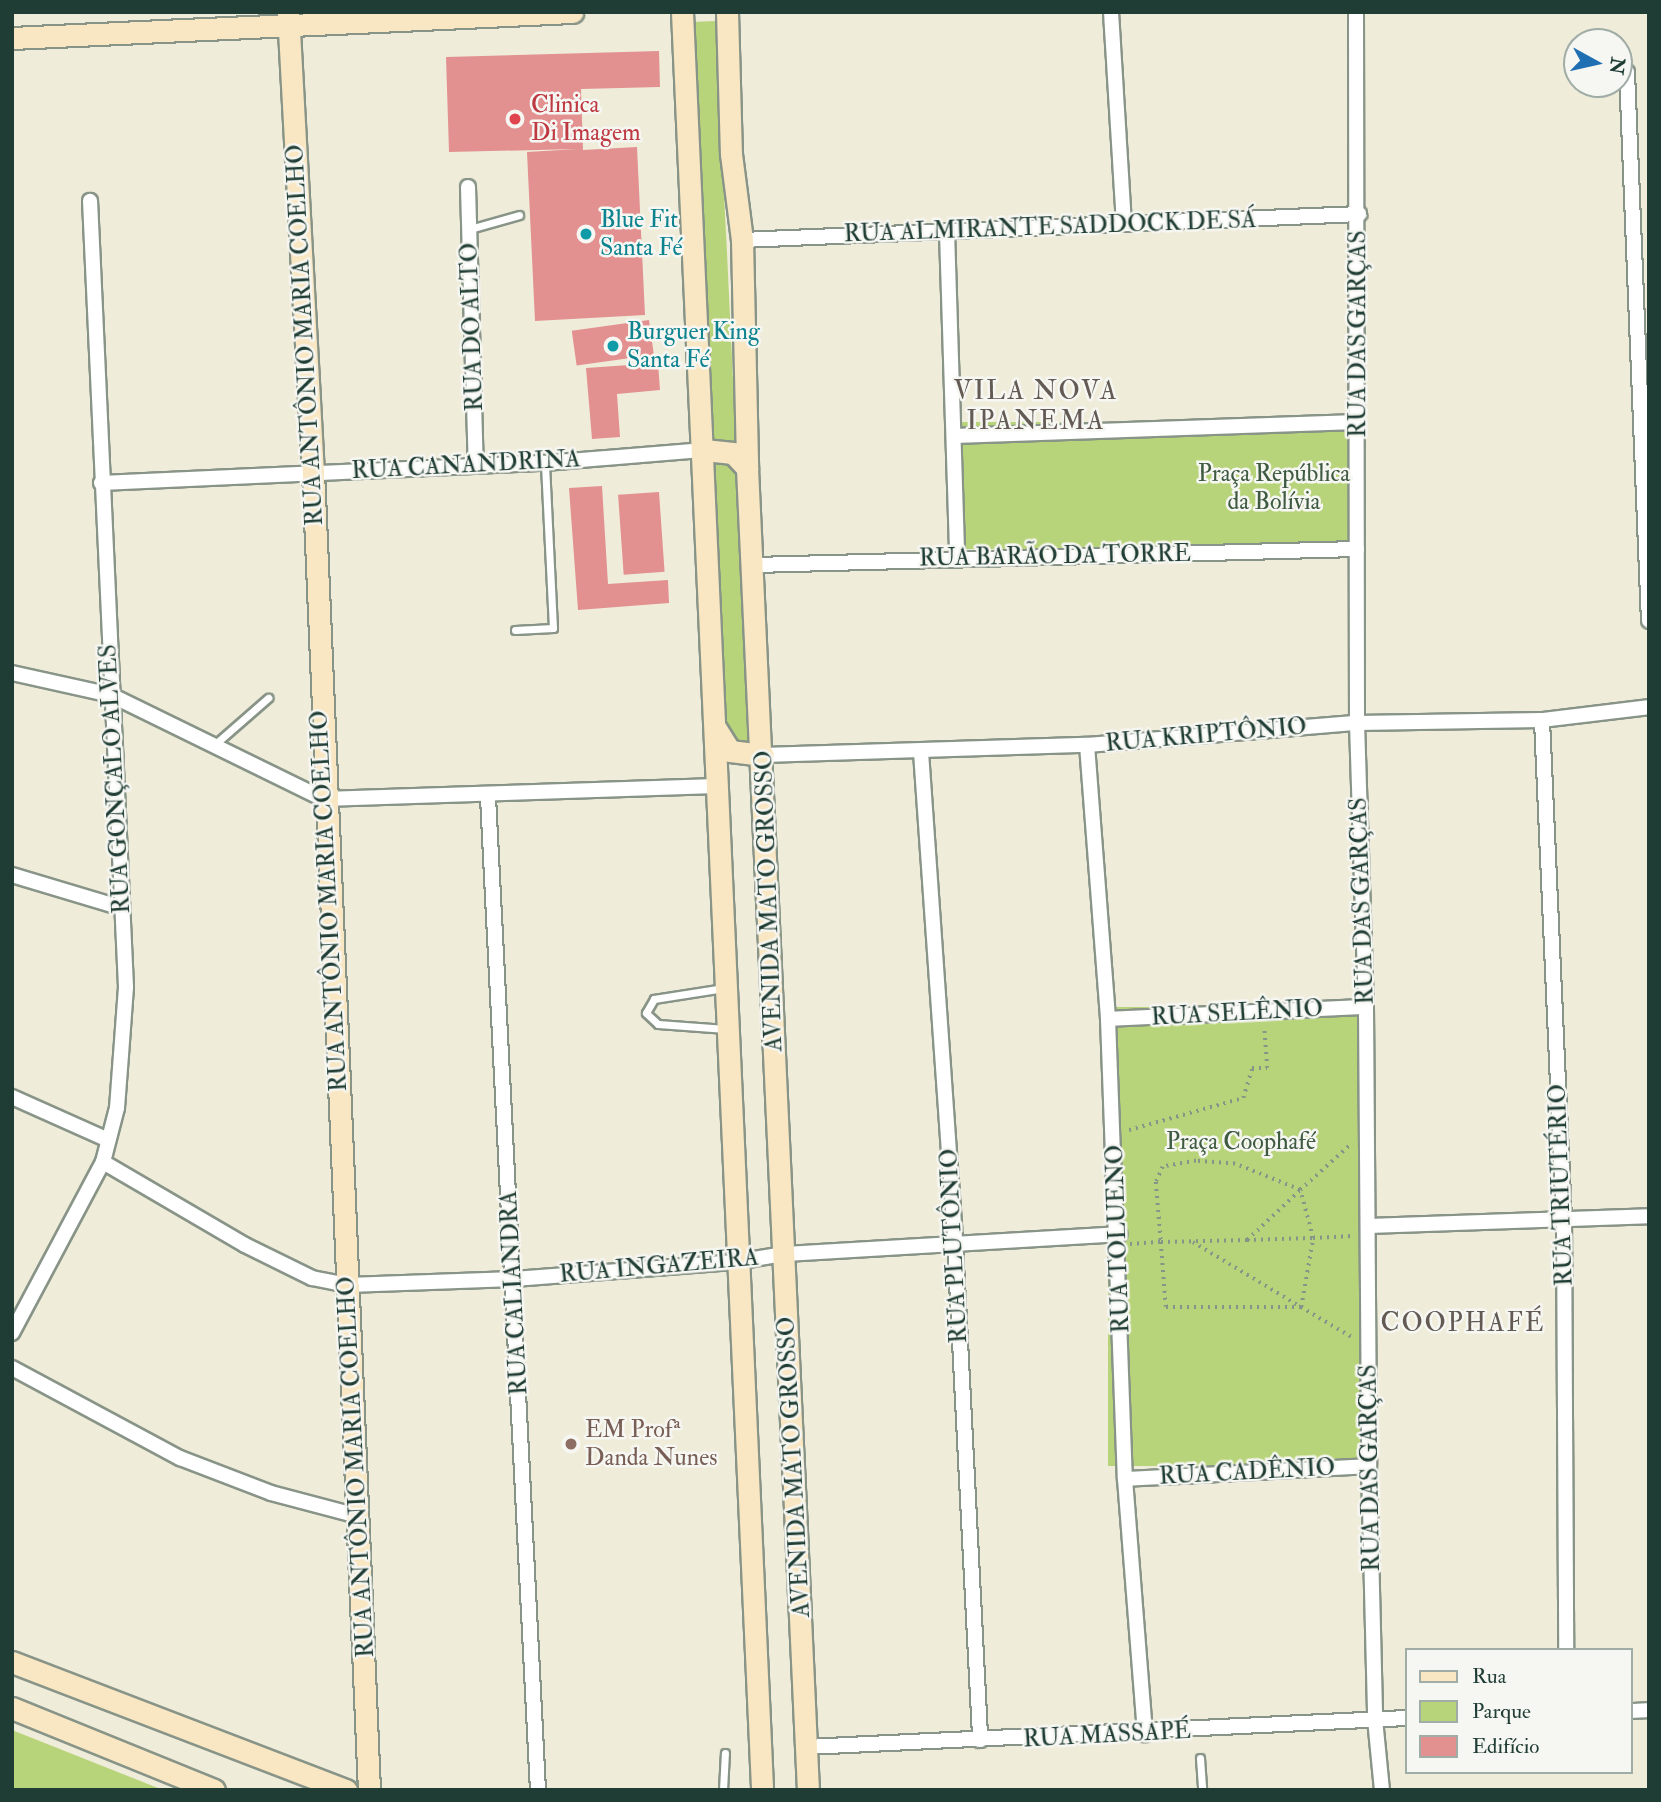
<!DOCTYPE html>
<html>
<head>
<meta charset="utf-8">
<style>
	body { margin:0 }
	#map { position:relative; width:1661px; height:1802px; overflow:hidden; background:#f0ecda; font-family:"IM FELL Double Pica",serif }
	div>[style] { position:absolute }
	.green>* { inset:0; background:#b8d47a; transform-origin:0 0 }
	.building>* { inset:0; background:#e29190; transform-origin:0 0 }
	.path>* { height:3.5px; margin-top:-1.75px; transform-origin:0; background:repeating-linear-gradient(90deg,#889487 0 2px,transparent 0 7px) }
	.roads { filter:drop-shadow(2px 0 #889487) drop-shadow(-2px 0 #889487) drop-shadow(0 2px #889487) drop-shadow(0 -2px #889487) }
	.lane>* { height:7px; margin:-3.5px; padding:0 3.5px; transform-origin:3.5px; border-radius:3.5px; background:#fff }
	.street>* { height:14px; margin:-7px; padding:0 7px; transform-origin:7px; border-radius:7px; background:#fff }
	.secondary>* { height:21px; margin:-10.5px; padding:0 10.5px; transform-origin:10.5px; border-radius:10.5px; background:#f9e7c3 }
	.dots>* { width:19px; height:19px; translate:-50% -50%; box-sizing:border-box; border:4px solid #f6f6f2; border-radius:50% }
	span { translate:-50% -50%; white-space:nowrap; text-align:center; line-height:1.15; -webkit-text-stroke:5px #f6f6f2; paint-order:stroke }
	.health-label { font-size:24px; color:#be3a42 }
	.left { translate:0 -50%; text-align:left }
	.culture-label { font-size:24px; color:#0d838f }
	.street-label { font-size:24px; color:#1f3d34 }
	.park-label { font-size:24px; color:#3e5b42 }
	.education-label { font-size:24px; color:#785e54 }
	.neighbourhood-label { font-size:26px; color:#635a54; letter-spacing:2px }
	.frame { position:absolute; inset:0; border:14px solid #1f3d34; pointer-events:none }
	.legend { position:absolute; left:1405px; top:1648px; width:228px; height:126px; box-sizing:border-box; background:#f6f6f2; border:2px solid #a0aca6; margin:0; padding:9px 12px; list-style:none; font-size:21px; color:#1f3d34 }
	.legend li { display:flex; align-items:center; gap:14px; height:35px }
	.legend b { width:35px; border:2px solid #a0aca6 }
	.north { position:absolute; left:1563px; top:28px; width:70px; height:70px; box-sizing:border-box; background:#f6f6f2; border:2px solid #a0aca6; border-radius:50%; rotate:98deg; font-size:19px; font-weight:700; line-height:28px; text-align:center; color:#1f3d34 }
	.north::after { content:''; display:block; margin:auto; width:24px; height:32px; background:#1f6fb2; clip-path:polygon(50% 0,100% 100%,50% 72%,0 100%) }
</style>
</head>
<body>
<div id="map">
	<div class="green">
		<div style="clip-path:polygon(715px 21px,727px 253px,751px 760px,722px 760px,691px 22px)"></div>
		<div style="left:1357px;top:422px;width:127px;height:403px;rotate:90deg"></div>
		<div style="left:1366px;top:1007px;width:459px;height:258px;rotate:90deg"></div>
		<div style="clip-path:polygon(12px 1730px,163px 1790px,12px 1790px)"></div>
	</div>
	<div class="building">
		<div style="clip-path:polygon(659px 51px,660px 87px,581px 89px,583px 150px,637px 147px,645px 315px,535px 321px,527px 152px,578px 149px,449px 152px,446px 57px)"></div>
		<div style="left:649px;top:320px;width:35px;height:78px;rotate:82deg"></div>
		<div style="clip-path:polygon(658px 363px,660px 390px,617px 394px,620px 437px,592px 439px,586px 368px)"></div>
		<div style="clip-path:polygon(602px 486px,608px 584px,668px 580px,669px 603px,578px 610px,569px 488px)"></div>
		<div style="left:659px;top:492px;width:80px;height:41px;rotate:86deg"></div>
	</div>
	<div class="path">
		<div style="left:1129px;top:1130px;width:118px;rotate:-15.7deg"></div>
		<div style="left:1243px;top:1098px;width:31px;rotate:-73deg"></div>
		<div style="left:1252px;top:1068px;width:15px"></div>
		<div style="left:1267px;top:1068px;width:40px;rotate:-94.3deg"></div>
		<div style="left:1247px;top:1240px;width:73px;rotate:-43.3deg"></div>
		<div style="left:1300px;top:1190px;width:70px;rotate:-158.2deg"></div>
		<div style="left:1235px;top:1164px;width:39px;rotate:-176deg"></div>
		<div style="left:1196px;top:1161px;width:34px;rotate:170deg"></div>
		<div style="left:1163px;top:1167px;width:17px;rotate:115deg"></div>
		<div style="left:1156px;top:1182px;width:60px;rotate:85.2deg"></div>
		<div style="left:1161px;top:1242px;width:86px;rotate:-1.3deg"></div>
		<div style="left:1247px;top:1240px;width:66px;rotate:-1.7deg"></div>
		<div style="left:1313px;top:1238px;width:39px;rotate:-3deg"></div>
		<div style="left:1193px;top:1242px;width:126px;rotate:31deg"></div>
		<div style="left:1301px;top:1307px;width:70px;rotate:-80.1deg"></div>
		<div style="left:1313px;top:1238px;width:50px;rotate:-105.2deg"></div>
		<div style="left:1300px;top:1190px;width:70px;rotate:-42.1deg"></div>
		<div style="left:1130px;top:1244px;width:31px;rotate:-4deg"></div>
		<div style="left:1161px;top:1242px;width:65px;rotate:85.6deg"></div>
		<div style="left:1166px;top:1307px;width:135px"></div>
		<div style="left:1301px;top:1307px;width:59px;rotate:30.5deg"></div>
	</div>
	<div class="roads">
		<div class="lane">
			<div style="left:470px;top:229px;width:51px;rotate:-15.9deg"></div>
			<div style="left:515px;top:630px;width:38px;rotate:-3deg"></div>
			<div style="left:553px;top:628px;width:165px;rotate:-92.8deg"></div>
			<div style="left:214px;top:745px;width:72px;rotate:-41deg"></div>
			<div style="left:724px;top:988px;width:71px;rotate:171.1deg"></div>
			<div style="left:654px;top:999px;width:16px;rotate:120deg"></div>
			<div style="left:646px;top:1013px;width:16px;rotate:43deg"></div>
			<div style="left:658px;top:1024px;width:68px;rotate:4.2deg"></div>
			<div style="left:1200px;top:1758px;width:32px;rotate:86deg"></div>
			<div style="left:723px;top:1790px;width:37px;rotate:-87deg"></div>
		</div>
		<div class="street">
			<div style="left:1111px;top:12px;width:212px;rotate:86.5deg"></div>
			<div style="left:1356px;top:12px;width:711px;rotate:89.92deg"></div>
			<div style="left:1357px;top:723px;width:284px;rotate:88.2deg"></div>
			<div style="left:1366px;top:1007px;width:459px;rotate:89.6deg"></div>
			<div style="left:1369px;top:1466px;width:253px;rotate:88.6deg"></div>
			<div style="left:1375px;top:1719px;width:71px;rotate:84.4deg"></div>
			<div style="left:1627px;top:72px;width:549px;rotate:87.71deg"></div>
			<div style="left:468px;top:187px;width:279px;rotate:88.4deg"></div>
			<div style="left:947px;top:232px;width:326px;rotate:88.2deg"></div>
			<div style="left:742px;top:240px;width:618px;rotate:-2.41deg"></div>
			<div style="left:954px;top:436px;width:403px;rotate:-2deg"></div>
			<div style="left:101px;top:483px;width:444px;rotate:-2.6deg"></div>
			<div style="left:545px;top:463px;width:160px;rotate:-4.7deg"></div>
			<div style="left:754px;top:565px;width:603px;rotate:-1.52deg"></div>
			<div style="left:12px;top:673px;width:101px;rotate:12.5deg"></div>
			<div style="left:111px;top:695px;width:236px;rotate:26.1deg"></div>
			<div style="left:323px;top:799px;width:394px;rotate:-1.9deg"></div>
			<div style="left:1542px;top:720px;width:500px;rotate:87.48deg"></div>
			<div style="left:1564px;top:1220px;width:430px;rotate:89.7deg"></div>
			<div style="left:1087px;top:745px;width:275px;rotate:85.6deg"></div>
			<div style="left:1108px;top:1019px;width:460px;rotate:87.9deg"></div>
			<div style="left:1125px;top:1479px;width:256px;rotate:85.5deg"></div>
			<div style="left:921px;top:752px;width:491px;rotate:86deg"></div>
			<div style="left:955px;top:1242px;width:499px;rotate:87.1deg"></div>
			<div style="left:763px;top:755px;width:324px;rotate:-1.8deg"></div>
			<div style="left:1087px;top:745px;width:271px;rotate:-4.7deg"></div>
			<div style="left:1357px;top:723px;width:185px;rotate:-0.9deg"></div>
			<div style="left:1542px;top:720px;width:108px;rotate:-6.9deg"></div>
			<div style="left:488px;top:797px;width:994px;rotate:87.12deg"></div>
			<div style="left:12px;top:875px;width:115px;rotate:16.7deg"></div>
			<div style="left:1108px;top:1019px;width:258px;rotate:-2.7deg"></div>
			<div style="left:12px;top:1097px;width:105px;rotate:24.1deg"></div>
			<div style="left:103px;top:1162px;width:164px;rotate:30.3deg"></div>
			<div style="left:245px;top:1245px;width:75px;rotate:26.2deg"></div>
			<div style="left:312px;top:1278px;width:37px;rotate:11deg"></div>
			<div style="left:348px;top:1285px;width:166px;rotate:-2.1deg"></div>
			<div style="left:514px;top:1279px;width:223px;rotate:-4.4deg"></div>
			<div style="left:736px;top:1262px;width:49px;rotate:-9.5deg"></div>
			<div style="left:784px;top:1254px;width:336px;rotate:-3.4deg"></div>
			<div style="left:1368px;top:1226px;width:281px;rotate:-2deg"></div>
			<div style="left:12px;top:1333px;width:194px;rotate:-62deg"></div>
			<div style="left:103px;top:1162px;width:56px;rotate:-75.5deg"></div>
			<div style="left:117px;top:1108px;width:53px;rotate:-85.7deg"></div>
			<div style="left:121px;top:1055px;width:68px;rotate:-85.8deg"></div>
			<div style="left:126px;top:987px;width:787px;rotate:-92.62deg"></div>
			<div style="left:12px;top:1368px;width:191px;rotate:28.2deg"></div>
			<div style="left:180px;top:1458px;width:97px;rotate:21deg"></div>
			<div style="left:271px;top:1493px;width:90px;rotate:14.8deg"></div>
			<div style="left:1125px;top:1479px;width:244px;rotate:-3deg"></div>
			<div style="left:1631px;top:1711px;width:18px;rotate:-3deg"></div>
			<div style="left:807px;top:1747px;width:601px;rotate:-2.77deg"></div>
		</div>
		<div class="secondary">
			<div style="left:288px;top:12px;width:460px;rotate:86.9deg"></div>
			<div style="left:313px;top:471px;width:1320px;rotate:87.57deg"></div>
			<div style="left:682px;top:12px;width:1780px;rotate:87.42deg"></div>
			<div style="left:727px;top:12px;width:142px;rotate:88.4deg"></div>
			<div style="left:731px;top:154px;width:87px;rotate:82.7deg"></div>
			<div style="left:742px;top:240px;width:228px;rotate:88.7deg"></div>
			<div style="left:747px;top:468px;width:1323px;rotate:87.36deg"></div>
			<div style="left:12px;top:38px;width:561px;rotate:-2.66deg"></div>
			<div style="left:704px;top:450px;width:29px;rotate:6deg"></div>
			<div style="left:733px;top:453px;width:21px;rotate:47deg"></div>
			<div style="left:715px;top:727px;width:28px;rotate:58deg"></div>
			<div style="left:730px;top:751px;width:33px;rotate:7deg"></div>
			<div style="left:12px;top:1662px;width:358px;rotate:21deg"></div>
			<div style="left:12px;top:1708px;width:218px;rotate:22.1deg"></div>
		</div>
	</div>
	<div class="dots">
		<div style="left:515px;top:119px;background:#e0444e"></div>
		<div style="left:586px;top:234px;background:#0f9aa8"></div>
		<div style="left:613px;top:346px;background:#0f9aa8"></div>
		<div style="left:571px;top:1444px;background:#8d6e63"></div>
	</div>
	<div class="health-label">
		<span class="left" style="left:531px;top:119px">Clinica<br>Di Imagem</span>
	</div>
	<div class="culture-label">
		<span class="left" style="left:600px;top:234px">Blue Fit<br>Santa Fé</span>
		<span class="left" style="left:627px;top:346px">Burguer King<br>Santa Fé</span>
	</div>
	<div class="street-label">
		<span style="left:1050px;top:227px;rotate:-2deg">RUA ALMIRANTE SADDOCK DE SÁ</span>
		<span style="left:472px;top:327px;rotate:-92deg">RUA DO ALTO</span>
		<span style="left:1358px;top:334px;rotate:-90deg">RUA DAS GARÇAS</span>
		<span style="left:305px;top:335px;rotate:-93deg">RUA ANTÔNIO MARIA COELHO</span>
		<span style="left:466px;top:465px;rotate:-3deg">RUA CANANDRINA</span>
		<span style="left:1055px;top:556px;rotate:-1deg">RUA BARÃO DA TORRE</span>
		<span style="left:1206px;top:735px;rotate:-5deg">RUA KRIPTÔNIO</span>
		<span style="left:115px;top:779px;rotate:-93deg">RUA GONÇALO ALVES</span>
		<span style="left:329px;top:901px;rotate:-93deg">RUA ANTÔNIO MARIA COELHO</span>
		<span style="left:769px;top:901px;rotate:-92deg">AVENIDA MATO GROSSO</span>
		<span style="left:1362px;top:901px;rotate:-92deg">RUA DAS GARÇAS</span>
		<span style="left:1237px;top:1013px;rotate:-3deg">RUA SELÊNIO</span>
		<span style="left:1561px;top:1185px;rotate:-92deg">RUA TRIUTÉRIO</span>
		<span style="left:1118px;top:1239px;rotate:-92deg">RUA TOLUENO</span>
		<span style="left:954px;top:1246px;rotate:-93deg">RUA PLUTÔNIO</span>
		<span style="left:659px;top:1266px;rotate:-5deg">RUA INGAZEIRA</span>
		<span style="left:514px;top:1293px;rotate:-93deg">RUA CALIANDRA</span>
		<span style="left:356px;top:1467px;rotate:-93deg">RUA ANTÔNIO MARIA COELHO</span>
		<span style="left:794px;top:1467px;rotate:-93deg">AVENIDA MATO GROSSO</span>
		<span style="left:1370px;top:1468px;rotate:-91deg">RUA DAS GARÇAS</span>
		<span style="left:1247px;top:1472px;rotate:-3deg">RUA CADÊNIO</span>
		<span style="left:1107px;top:1735px;rotate:-3deg">RUA MASSAPÉ</span>
	</div>
	<div class="park-label">
		<span style="left:1274px;top:488px">Praça República<br>da Bolívia</span>
		<span style="left:1241px;top:1142px">Praça Coophafé</span>
	</div>
	<div class="education-label">
		<span class="left" style="left:585px;top:1444px">EM Profª<br>Danda Nunes</span>
	</div>
	<div class="neighbourhood-label">
		<span style="left:1036px;top:407px">VILA NOVA<br>IPANEMA</span>
		<span style="left:1463px;top:1324px">COOPHAFÉ</span>
	</div>
	<div class="frame"></div>
	<ul class="legend">
	<li><b style="height:9px;background:#f9e7c3"></b>Rua</li>
	<li><b style="height:19px;background:#b8d47a"></b>Parque</li>
	<li><b style="height:19px;background:#e29190"></b>Edifício</li>
	</ul>
	<div class="north">N</div>
</div>
</body>
</html>
